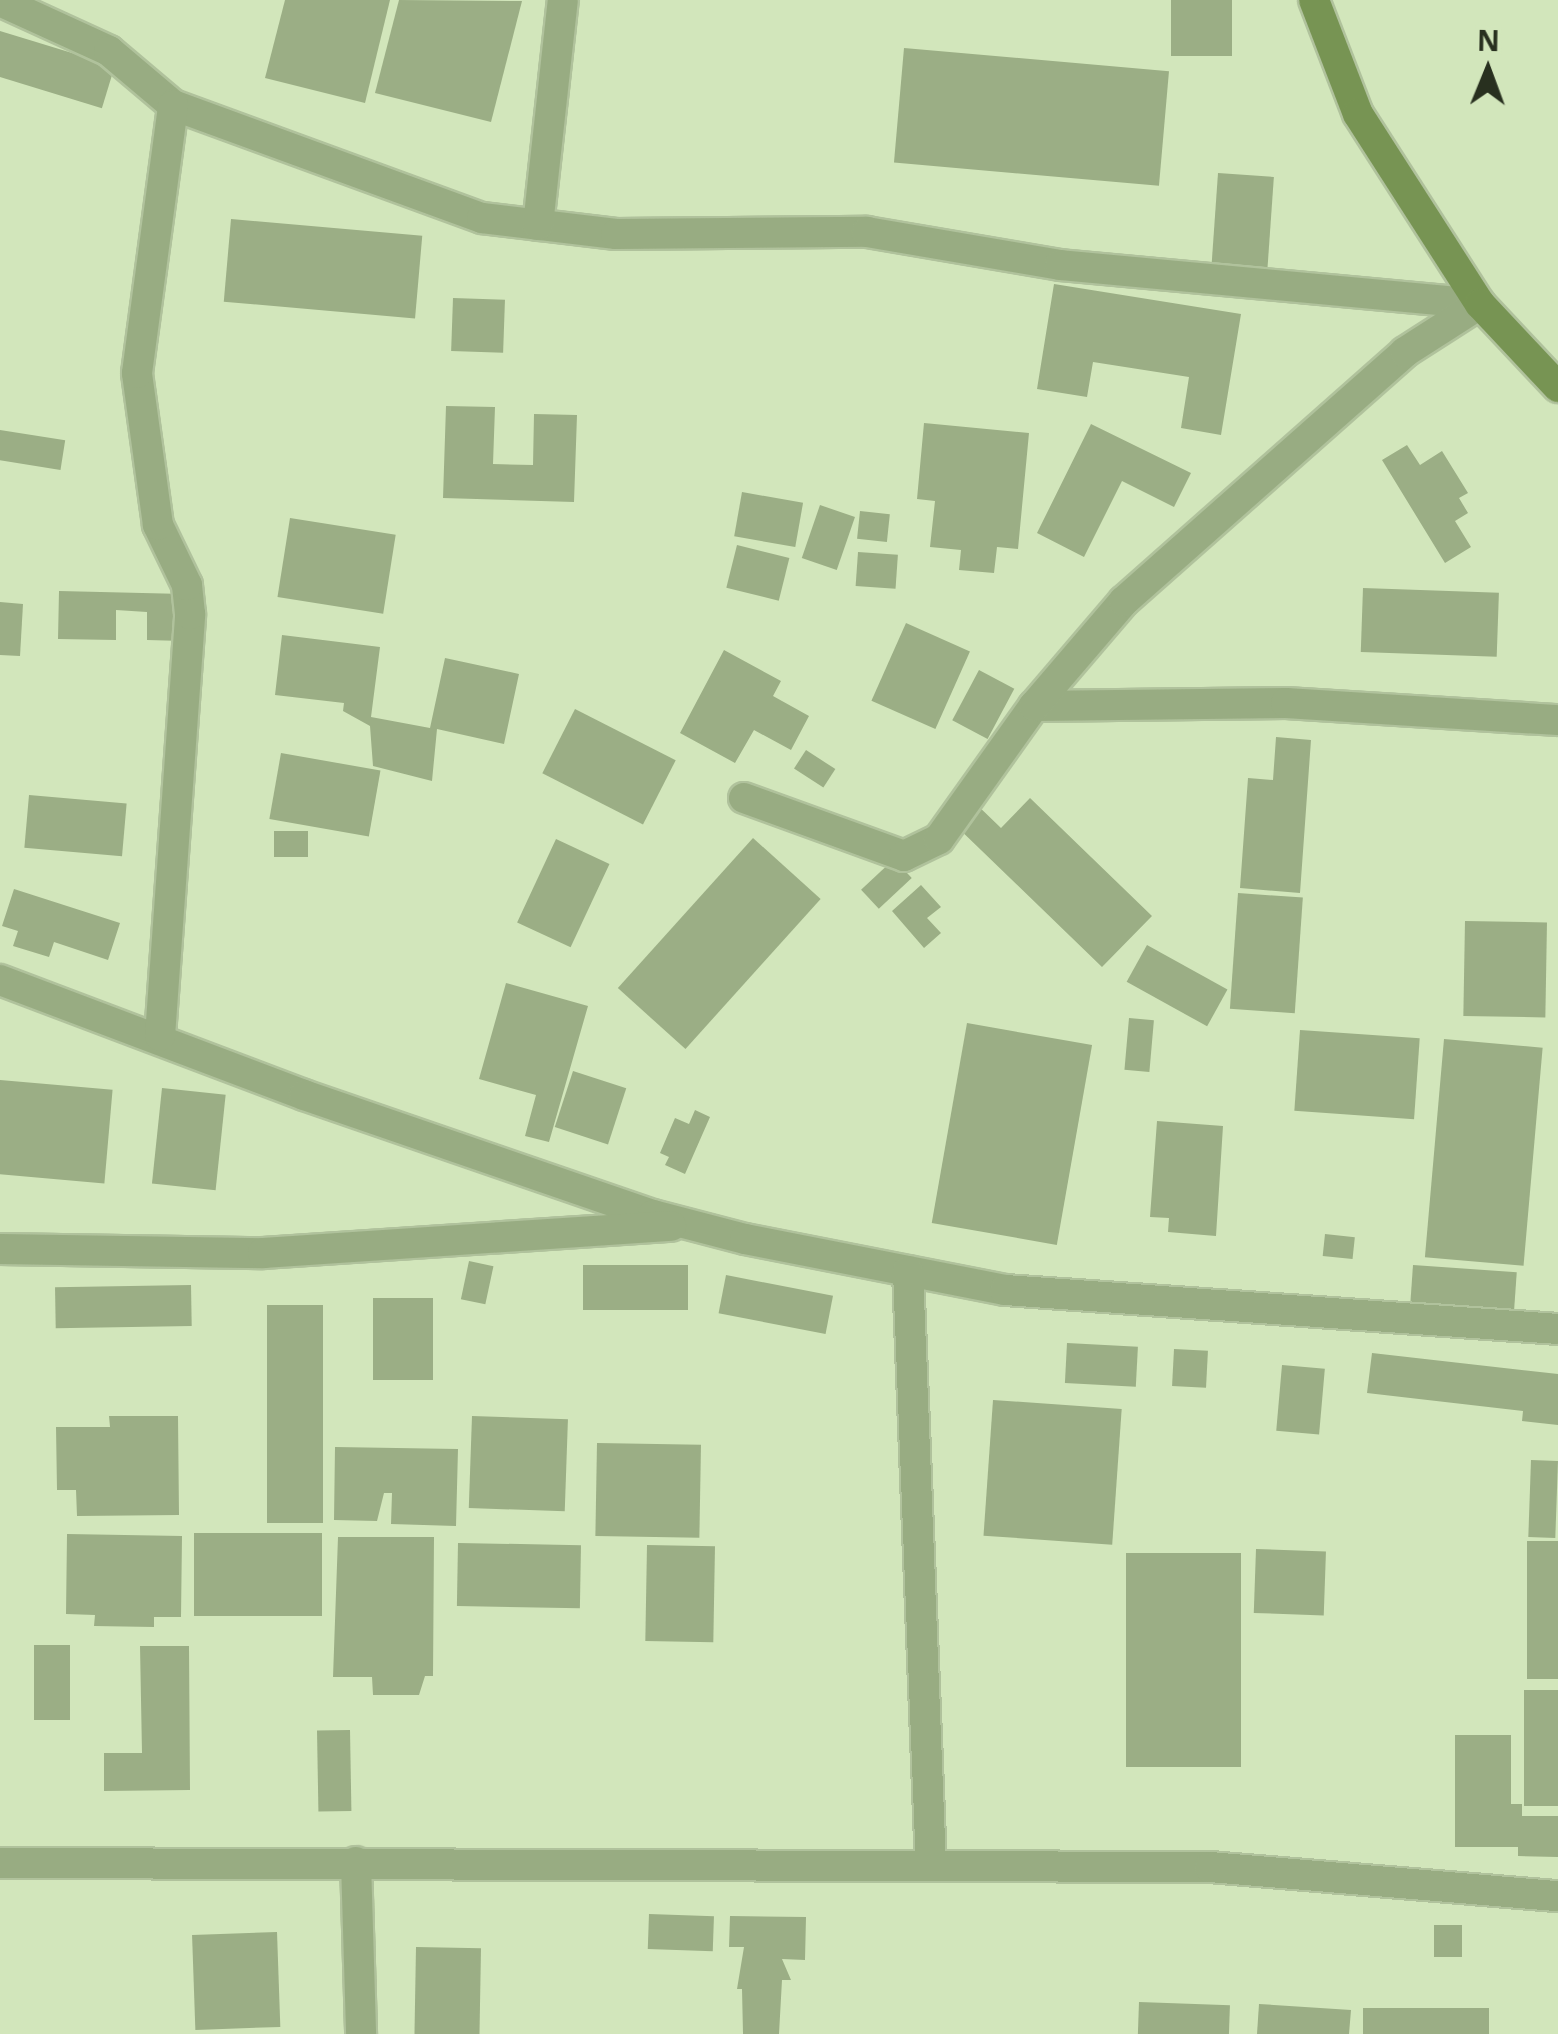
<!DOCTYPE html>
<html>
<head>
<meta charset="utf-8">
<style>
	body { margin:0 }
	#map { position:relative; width:1558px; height:2034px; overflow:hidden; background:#d2e6bb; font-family:"Noto Sans",sans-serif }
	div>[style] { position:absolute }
	.building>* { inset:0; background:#9bae85; transform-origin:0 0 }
	.roads { filter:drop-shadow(2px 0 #b0c29c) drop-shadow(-2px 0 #b0c29c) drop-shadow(0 2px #b0c29c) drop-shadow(0 -2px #b0c29c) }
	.minor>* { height:30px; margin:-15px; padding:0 15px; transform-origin:15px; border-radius:15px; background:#98ac82 }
	.secondary>* { height:30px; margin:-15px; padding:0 15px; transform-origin:15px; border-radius:15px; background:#779453 }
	span { translate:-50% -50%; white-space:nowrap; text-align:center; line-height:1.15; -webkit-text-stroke:10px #d2e6bb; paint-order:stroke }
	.north { position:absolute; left:1438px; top:20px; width:100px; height:100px; -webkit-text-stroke:8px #d2e6bb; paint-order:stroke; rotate:1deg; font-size:28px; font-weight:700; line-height:40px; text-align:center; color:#28301f }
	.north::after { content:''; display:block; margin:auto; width:35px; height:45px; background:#28301f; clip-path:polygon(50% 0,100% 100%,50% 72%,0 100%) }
</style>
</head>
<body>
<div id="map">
	<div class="building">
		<div style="clip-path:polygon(285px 0,390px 0,365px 103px,265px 78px)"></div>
		<div style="clip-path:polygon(399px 0,522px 1px,491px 122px,375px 93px)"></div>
		<div style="left:1171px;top:0;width:61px;height:56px"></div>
		<div style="left:0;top:31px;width:120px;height:44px;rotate:17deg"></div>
		<div style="left:904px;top:48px;width:266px;height:115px;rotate:5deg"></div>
		<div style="left:1218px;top:173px;width:56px;height:91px;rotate:4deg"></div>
		<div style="left:231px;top:219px;width:192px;height:83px;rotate:5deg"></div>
		<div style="clip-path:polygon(1054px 284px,1241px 314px,1221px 435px,1181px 428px,1189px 377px,1093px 362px,1087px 397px,1037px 389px)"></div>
		<div style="left:453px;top:298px;width:52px;height:53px;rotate:2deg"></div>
		<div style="clip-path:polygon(446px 406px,495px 407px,493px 464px,533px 465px,534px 414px,577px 415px,574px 502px,443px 498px)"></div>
		<div style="clip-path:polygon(924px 423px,1029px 433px,1018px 549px,997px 547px,994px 573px,959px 570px,961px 550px,930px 547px,935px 501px,917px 499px)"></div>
		<div style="clip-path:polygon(1091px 424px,1191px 473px,1174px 507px,1122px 481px,1084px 557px,1037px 533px)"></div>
		<div style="left:0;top:430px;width:66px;height:30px;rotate:9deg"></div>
		<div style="clip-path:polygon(1407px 445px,1420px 465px,1442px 451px,1468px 493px,1459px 498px,1468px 513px,1455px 521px,1471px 547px,1445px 563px,1382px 460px)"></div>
		<div style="left:742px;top:492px;width:62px;height:45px;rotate:10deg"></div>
		<div style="left:820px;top:505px;width:37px;height:56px;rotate:19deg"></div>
		<div style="left:860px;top:511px;width:30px;height:28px;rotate:6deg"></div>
		<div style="left:290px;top:518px;width:107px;height:80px;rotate:9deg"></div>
		<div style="left:737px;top:545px;width:54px;height:44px;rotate:14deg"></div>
		<div style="left:858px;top:552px;width:40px;height:34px;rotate:4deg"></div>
		<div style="left:1363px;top:588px;width:136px;height:64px;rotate:2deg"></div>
		<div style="clip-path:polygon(59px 591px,184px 594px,183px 641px,147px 640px,147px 612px,116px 610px,116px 640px,58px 639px)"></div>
		<div style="clip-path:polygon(0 602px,23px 604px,20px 656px,0 655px)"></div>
		<div style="left:906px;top:623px;width:70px;height:85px;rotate:24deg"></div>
		<div style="clip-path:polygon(282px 635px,380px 647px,371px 717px,430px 728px,445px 658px,519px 674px,504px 744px,437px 729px,432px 781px,373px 766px,370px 726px,343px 711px,344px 703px,275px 695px)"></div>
		<div style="clip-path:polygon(724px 650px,781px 681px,773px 696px,809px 716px,791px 750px,754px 730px,735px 763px,680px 733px)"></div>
		<div style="left:979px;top:670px;width:40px;height:57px;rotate:28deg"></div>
		<div style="left:575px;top:709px;width:113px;height:72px;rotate:27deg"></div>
		<div style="clip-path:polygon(1276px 737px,1311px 740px,1300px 893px,1240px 888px,1248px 778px,1273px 780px)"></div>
		<div style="left:806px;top:750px;width:35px;height:22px;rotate:33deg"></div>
		<div style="left:281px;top:753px;width:101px;height:67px;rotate:10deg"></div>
		<div style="left:29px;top:795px;width:98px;height:53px;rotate:5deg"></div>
		<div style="clip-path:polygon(1030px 798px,1152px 916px,1102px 967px,952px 822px,973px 801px,1001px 828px)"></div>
		<div style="left:274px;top:831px;width:34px;height:26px"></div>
		<div style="left:753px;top:838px;width:91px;height:202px;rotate:42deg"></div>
		<div style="left:556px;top:839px;width:59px;height:92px;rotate:25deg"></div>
		<div style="left:894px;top:859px;width:26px;height:45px;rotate:47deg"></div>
		<div style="clip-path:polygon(921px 885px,941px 907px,927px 918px,941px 933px,924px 948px,892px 911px)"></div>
		<div style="clip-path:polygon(14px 889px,120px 923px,108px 960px,54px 942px,49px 957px,13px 946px,18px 931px,2px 926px)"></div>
		<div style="left:1238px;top:893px;width:65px;height:116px;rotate:4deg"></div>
		<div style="left:1465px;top:921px;width:82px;height:95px;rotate:1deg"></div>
		<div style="left:1147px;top:945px;width:92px;height:42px;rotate:29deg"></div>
		<div style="clip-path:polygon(506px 983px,588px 1006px,549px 1142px,525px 1136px,536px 1095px,479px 1079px)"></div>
		<div style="left:1129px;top:1018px;width:25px;height:52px;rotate:5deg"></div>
		<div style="left:967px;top:1023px;width:127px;height:203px;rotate:10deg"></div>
		<div style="left:1300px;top:1030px;width:120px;height:81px;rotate:4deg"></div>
		<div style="left:1444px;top:1039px;width:99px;height:219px;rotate:5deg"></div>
		<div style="left:573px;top:1071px;width:56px;height:59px;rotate:18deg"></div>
		<div style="left:0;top:1080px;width:113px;height:94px;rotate:5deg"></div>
		<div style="left:162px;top:1088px;width:64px;height:96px;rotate:6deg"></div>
		<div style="clip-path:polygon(695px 1110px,710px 1117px,685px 1174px,665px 1165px,669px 1157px,660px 1153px,675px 1118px,689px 1124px)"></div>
		<div style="clip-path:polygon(1157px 1121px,1223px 1126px,1216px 1236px,1168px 1232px,1169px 1218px,1150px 1217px)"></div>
		<div style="left:1325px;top:1234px;width:30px;height:22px;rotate:6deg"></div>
		<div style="left:469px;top:1261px;width:25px;height:39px;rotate:12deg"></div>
		<div style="left:583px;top:1265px;width:105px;height:45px"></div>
		<div style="left:1413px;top:1265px;width:104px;height:37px;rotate:4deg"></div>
		<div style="left:726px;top:1275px;width:109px;height:39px;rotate:11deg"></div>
		<div style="left:191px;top:1285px;width:41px;height:136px;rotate:89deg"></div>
		<div style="left:373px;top:1298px;width:60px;height:82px"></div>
		<div style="left:267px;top:1305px;width:56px;height:218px"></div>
		<div style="left:1067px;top:1343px;width:71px;height:40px;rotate:3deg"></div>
		<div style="left:1174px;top:1349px;width:34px;height:37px;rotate:3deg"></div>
		<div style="clip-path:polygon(1372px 1353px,1558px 1374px,1558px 1425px,1522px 1421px,1523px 1411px,1367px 1393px)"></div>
		<div style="left:1282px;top:1365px;width:43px;height:66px;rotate:5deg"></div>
		<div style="left:993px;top:1400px;width:129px;height:136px;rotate:4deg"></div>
		<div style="clip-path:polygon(109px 1416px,178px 1416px,179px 1515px,77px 1516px,76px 1490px,57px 1490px,56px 1427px,110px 1427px)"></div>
		<div style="left:472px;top:1416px;width:96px;height:92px;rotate:2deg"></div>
		<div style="left:597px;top:1443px;width:104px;height:93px;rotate:1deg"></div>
		<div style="clip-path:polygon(335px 1447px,458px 1449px,456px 1526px,391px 1524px,392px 1493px,384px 1493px,377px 1521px,334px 1520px)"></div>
		<div style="left:1531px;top:1460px;width:27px;height:77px;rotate:2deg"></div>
		<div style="left:194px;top:1533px;width:128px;height:83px"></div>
		<div style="clip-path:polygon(67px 1534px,182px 1536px,181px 1617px,154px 1617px,154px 1627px,94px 1626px,95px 1615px,66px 1614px)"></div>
		<div style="clip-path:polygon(338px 1537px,434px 1537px,433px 1676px,425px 1676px,419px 1695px,373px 1695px,372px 1677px,333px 1677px)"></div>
		<div style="left:1527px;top:1541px;width:31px;height:138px"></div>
		<div style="left:458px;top:1543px;width:123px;height:63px;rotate:1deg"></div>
		<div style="left:647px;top:1545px;width:68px;height:96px;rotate:1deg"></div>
		<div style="left:1256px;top:1549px;width:70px;height:64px;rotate:2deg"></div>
		<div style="left:1126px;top:1553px;width:115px;height:214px"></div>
		<div style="left:34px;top:1645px;width:36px;height:75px"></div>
		<div style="clip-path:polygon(140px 1646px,189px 1646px,190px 1790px,104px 1791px,104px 1753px,142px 1753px)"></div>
		<div style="left:1524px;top:1690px;width:34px;height:116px"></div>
		<div style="left:350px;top:1730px;width:81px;height:33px;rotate:89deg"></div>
		<div style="clip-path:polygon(1455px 1735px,1511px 1735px,1511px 1804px,1522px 1804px,1522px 1816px,1558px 1816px,1558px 1857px,1518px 1856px,1518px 1847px,1455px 1847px)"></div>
		<div style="left:649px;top:1914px;width:65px;height:35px;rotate:2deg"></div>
		<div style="clip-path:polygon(730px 1916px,806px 1917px,805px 1960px,782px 1959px,791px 1980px,782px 1980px,779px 2034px,743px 2034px,742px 1989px,737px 1989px,744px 1947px,729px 1947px)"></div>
		<div style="left:1434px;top:1925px;width:28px;height:32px"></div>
		<div style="left:277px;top:1932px;width:95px;height:85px;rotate:88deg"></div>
		<div style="left:416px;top:1947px;width:65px;height:87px;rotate:1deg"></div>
		<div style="left:1139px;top:2002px;width:91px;height:32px;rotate:2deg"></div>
		<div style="clip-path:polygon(1259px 2004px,1351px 2010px,1349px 2034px,1257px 2034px)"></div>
		<div style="left:1363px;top:2008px;width:126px;height:26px"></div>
	</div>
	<div class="roads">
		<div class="minor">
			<div style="left:0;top:1px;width:120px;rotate:24.6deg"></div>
			<div style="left:109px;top:51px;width:84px;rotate:40.2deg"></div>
			<div style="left:173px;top:105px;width:329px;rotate:20.1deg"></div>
			<div style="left:482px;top:218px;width:135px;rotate:6.8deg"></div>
			<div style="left:616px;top:234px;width:251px;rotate:-0.5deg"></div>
			<div style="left:867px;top:232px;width:196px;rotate:9.7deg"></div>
			<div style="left:1060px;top:265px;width:422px;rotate:5.3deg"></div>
			<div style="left:538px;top:225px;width:226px;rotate:-83.7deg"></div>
			<div style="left:1034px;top:706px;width:252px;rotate:-0.7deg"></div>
			<div style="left:1286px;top:703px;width:273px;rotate:3.6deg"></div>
			<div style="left:744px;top:798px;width:170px;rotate:19.9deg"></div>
			<div style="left:904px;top:856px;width:39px;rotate:-26deg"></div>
			<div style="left:939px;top:839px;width:163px;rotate:-54.5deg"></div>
			<div style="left:1034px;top:706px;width:138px;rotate:-49.4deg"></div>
			<div style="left:1124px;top:601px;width:375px;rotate:-41.5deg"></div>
			<div style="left:1405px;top:352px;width:89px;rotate:-32.6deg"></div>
			<div style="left:0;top:980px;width:325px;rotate:20.7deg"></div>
			<div style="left:304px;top:1095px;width:369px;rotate:19deg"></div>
			<div style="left:653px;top:1215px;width:95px;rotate:14.6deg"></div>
			<div style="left:745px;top:1239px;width:265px;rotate:11.1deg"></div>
			<div style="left:1005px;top:1290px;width:554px;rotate:4.03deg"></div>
			<div style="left:160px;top:1036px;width:423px;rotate:-85.9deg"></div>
			<div style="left:190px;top:614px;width:29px;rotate:-96deg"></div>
			<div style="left:187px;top:585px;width:67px;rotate:-115.8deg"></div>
			<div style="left:158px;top:525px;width:153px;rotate:-97.9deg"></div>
			<div style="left:137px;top:373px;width:270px;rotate:-82.3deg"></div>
			<div style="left:0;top:1249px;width:263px;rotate:0.9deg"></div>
			<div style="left:263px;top:1253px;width:409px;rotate:-3.8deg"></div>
			<div style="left:908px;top:1271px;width:595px;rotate:87.79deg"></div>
			<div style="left:356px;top:1862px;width:172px;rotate:88.3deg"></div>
			<div style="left:0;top:1863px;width:1210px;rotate:0.19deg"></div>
			<div style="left:1210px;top:1867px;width:349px;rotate:4.8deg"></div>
		</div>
		<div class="secondary">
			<div style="left:1314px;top:0;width:122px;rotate:68.9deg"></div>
			<div style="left:1358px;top:114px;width:226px;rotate:57.3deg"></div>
			<div style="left:1480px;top:304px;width:114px;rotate:46.8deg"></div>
		</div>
	</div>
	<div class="north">N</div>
</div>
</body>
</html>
